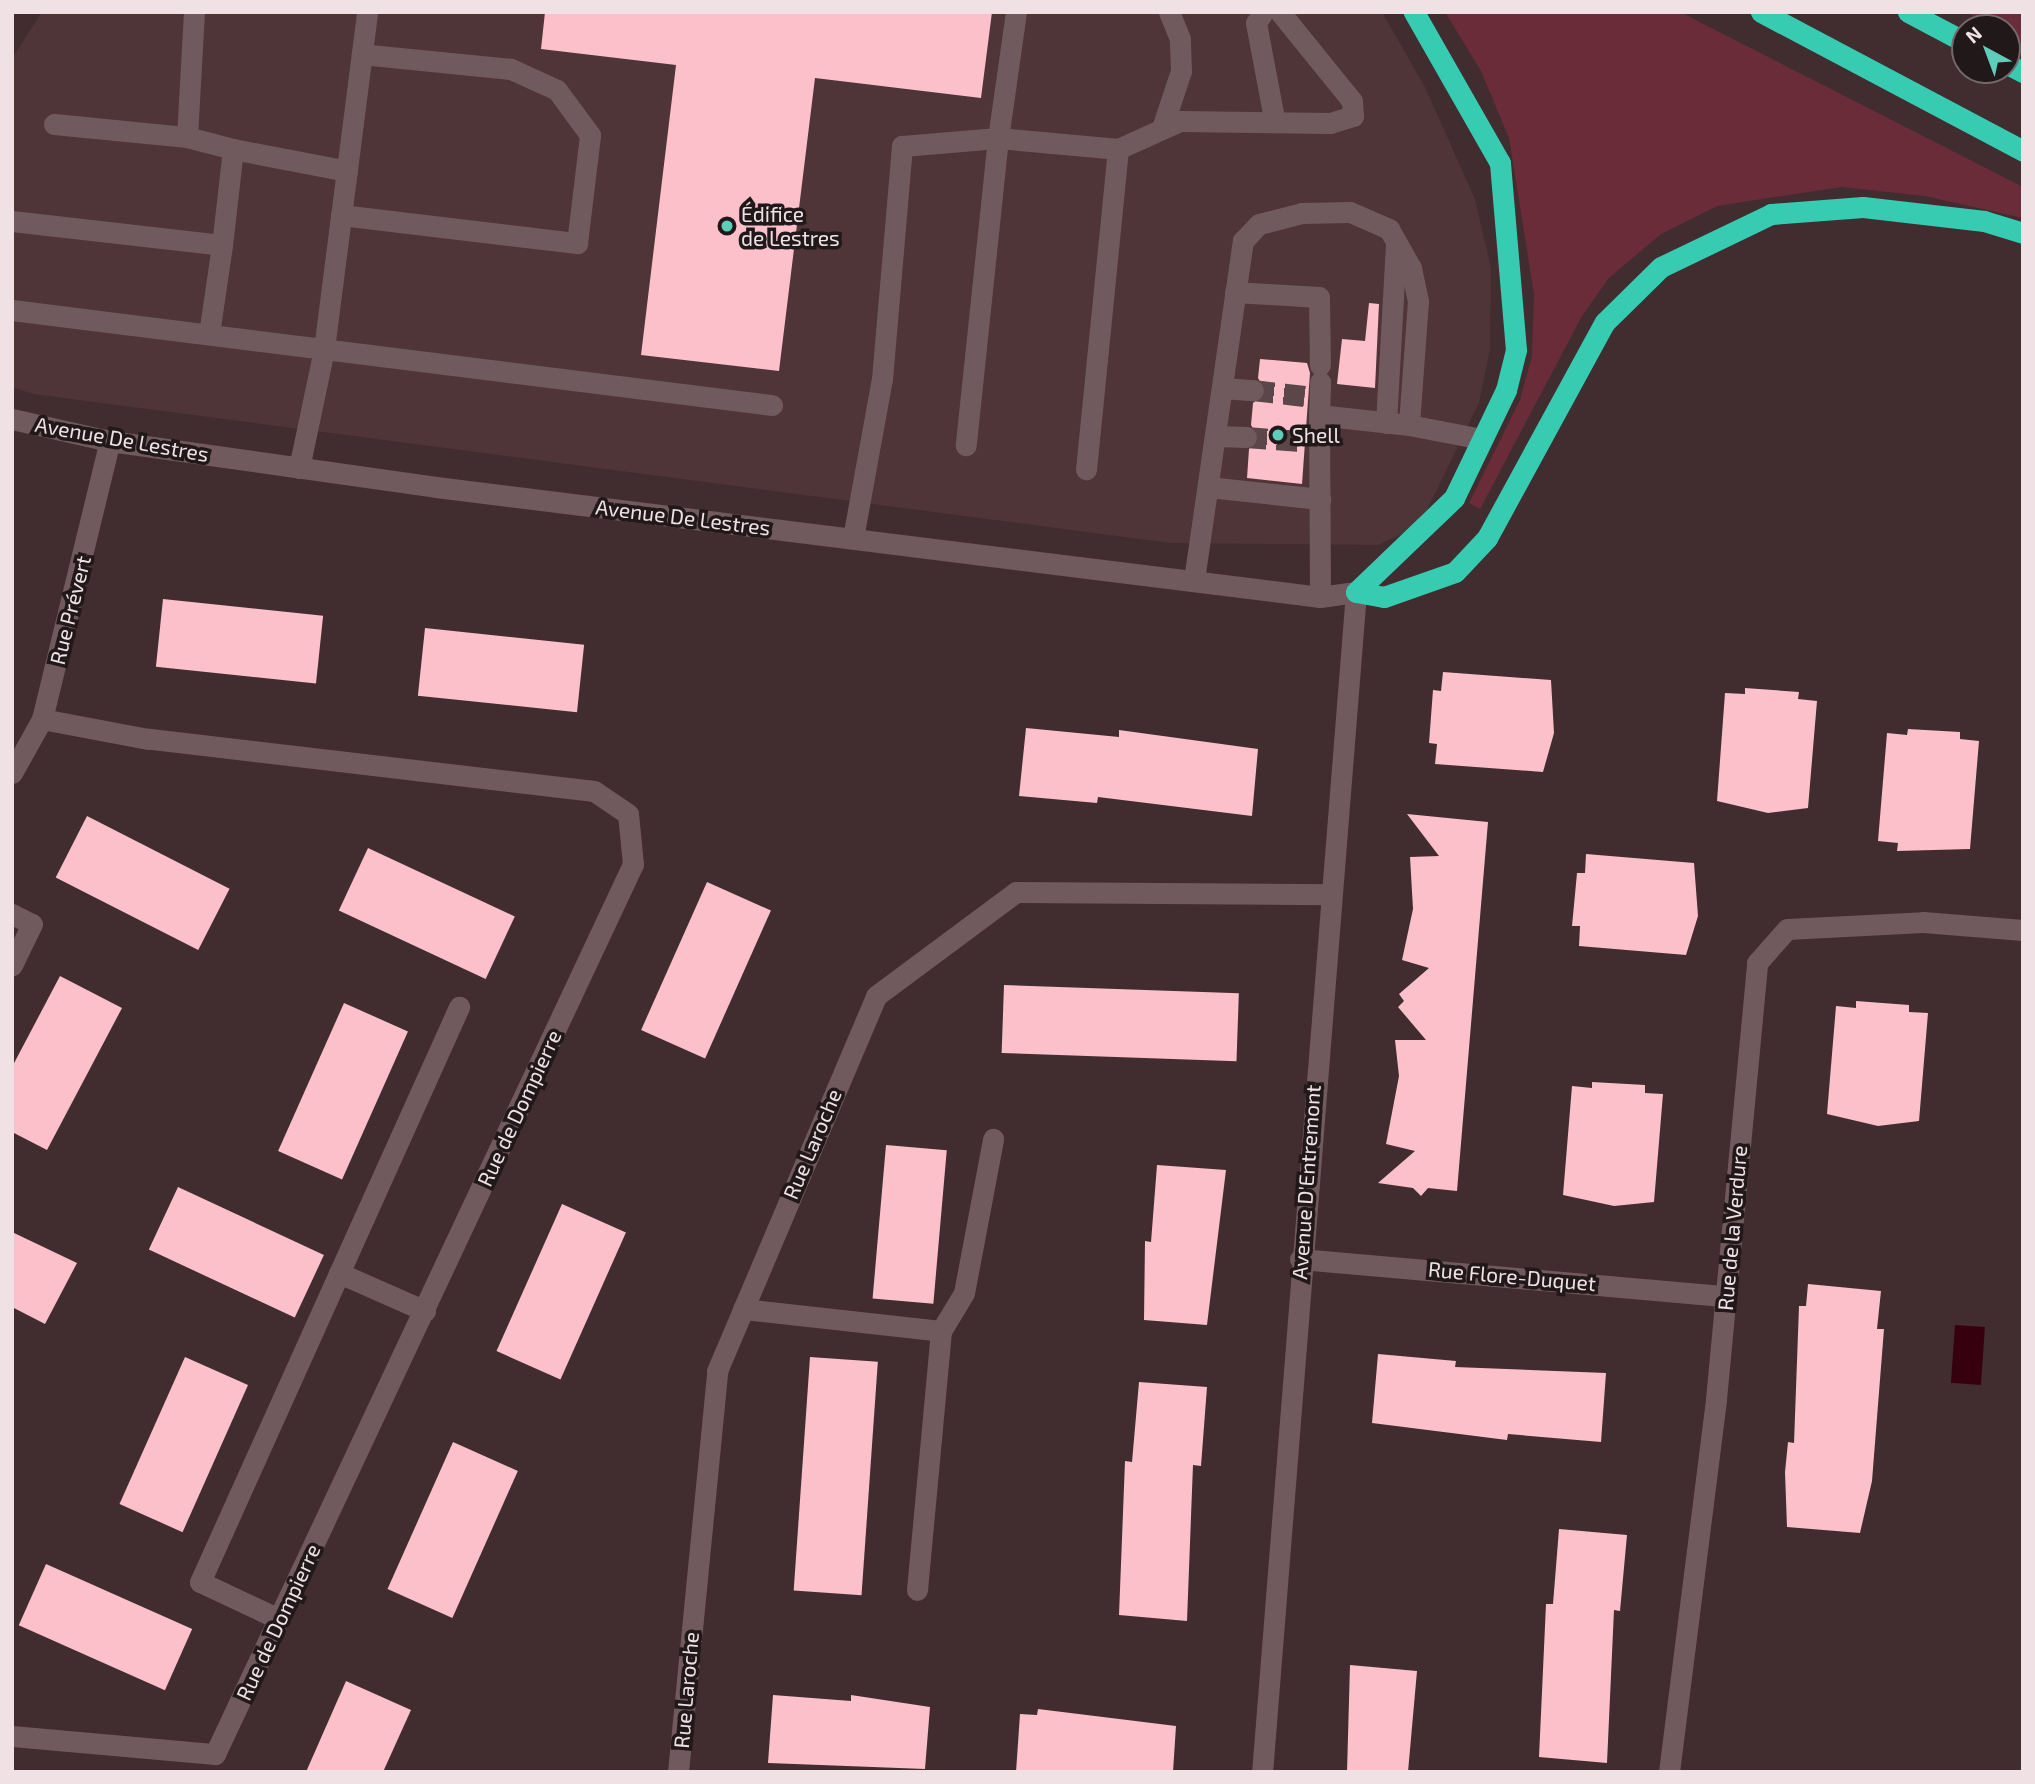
<!DOCTYPE html>
<html>
<head>
<meta charset="utf-8">
<style>
	body { margin:0 }
	#map { position:relative; width:2035px; height:1784px; overflow:hidden; background:#412c2f; font-family:"Exo 2",sans-serif }
	div>[style] { position:absolute }
	.built>* { inset:0; background:#4f3438 }
	.green>* { inset:0; background:#6b2c3a }
	.water>* { inset:0; background:#36000f; transform-origin:0 0 }
	.building>* { inset:0; background:#fbc0c9; transform-origin:0 0 }
	.minor-tunnel>* { height:21px; margin-top:-10.5px; transform-origin:0; background:repeating-linear-gradient(90deg,#5b474a 0 21px,transparent 0 31px) }
	.minor>* { height:21px; margin:-10.5px; padding:0 10.5px; transform-origin:10.5px; border-radius:10.5px; background:#715a5d }
	.highway>* { height:21px; margin:-10.5px; padding:0 10.5px; transform-origin:10.5px; border-radius:10.5px; background:#37cbb2 }
	.dots>* { width:19px; height:19px; translate:-50% -50%; box-sizing:border-box; border:4px solid #211819; border-radius:50% }
	span { translate:-50% -50%; white-space:nowrap; text-align:center; line-height:1.15; -webkit-text-stroke:7px #211819; paint-order:stroke }
	.poi-label { font-size:21px; color:#f0e2e4 }
	.left { translate:0 -50%; text-align:left }
	.street-label { font-size:21px; color:#f0e2e4 }
	.frame { position:absolute; inset:0; border:14px solid #f0e2e4; pointer-events:none }
	.north { position:absolute; left:1951px; top:14px; width:70px; height:70px; box-sizing:border-box; background:#211819; border:2px solid #74696a; border-radius:50%; rotate:319deg; font-size:19px; font-weight:700; line-height:28px; text-align:center; color:#f0e2e4 }
	.north::after { content:''; display:block; margin:auto; width:24px; height:32px; background:#5dceb9; clip-path:polygon(50% 0,100% 100%,50% 72%,0 100%) }
</style>
</head>
<body>
<div id="map">
	<div class="built">
		<div style="clip-path:polygon(42px 12px,1382px 12px,1425px 87px,1475px 199px,1491px 268px,1490px 349px,1479px 403px,1427px 510px,1406px 532px,1378px 545px,1170px 543px,33px 394px,12px 387px,12px 58px)"></div>
	</div>
	<div class="green">
		<div style="clip-path:polygon(1445px 12px,1680px 12px,2023px 187px,2023px 218px,1925px 196px,1841px 187px,1717px 206px,1661px 234px,1609px 278px,1582px 316px,1480px 509px,1469px 503px,1520px 400px,1532px 356px,1534px 294px,1509px 138px,1481px 71px)"></div>
		<div style="clip-path:polygon(1963px 12px,2023px 12px,2023px 43px,2007px 35px,2007px 28px)"></div>
	</div>
	<div class="water">
		<div style="left:1955px;top:1325px;width:30px;height:58px;rotate:4deg"></div>
	</div>
	<div class="building">
		<div style="clip-path:polygon(545px 12px,992px 12px,981px 98px,815px 78px,779px 371px,641px 355px,676px 65px,541px 49px)"></div>
		<div style="clip-path:polygon(1369px 303px,1379px 304px,1375px 388px,1337px 384px,1342px 339px,1365px 341px)"></div>
		<div style="clip-path:polygon(1260px 359px,1307px 363px,1310px 373px,1302px 484px,1247px 478px,1249px 449px,1259px 438px,1251px 425px,1253px 403px,1266px 392px,1258px 378px)"></div>
		<div style="left:163px;top:599px;width:161px;height:68px;rotate:6deg"></div>
		<div style="left:425px;top:628px;width:160px;height:68px;rotate:6deg"></div>
		<div style="clip-path:polygon(1443px 672px,1551px 680px,1554px 733px,1543px 772px,1435px 764px,1437px 744px,1429px 743px,1433px 690px,1441px 691px)"></div>
		<div style="clip-path:polygon(1745px 688px,1799px 692px,1798px 699px,1817px 701px,1808px 808px,1768px 813px,1717px 801px,1725px 693px,1745px 694px)"></div>
		<div style="clip-path:polygon(1026px 728px,1119px 737px,1119px 730px,1258px 749px,1252px 816px,1098px 797px,1097px 803px,1019px 796px)"></div>
		<div style="clip-path:polygon(1908px 729px,1960px 732px,1960px 739px,1979px 741px,1970px 849px,1897px 851px,1898px 843px,1878px 841px,1887px 733px,1907px 735px)"></div>
		<div style="clip-path:polygon(1407px 814px,1488px 822px,1457px 1191px,1428px 1188px,1421px 1196px,1413px 1188px,1378px 1183px,1415px 1151px,1386px 1144px,1399px 1076px,1395px 1040px,1426px 1040px,1398px 1007px,1404px 1001px,1399px 994px,1429px 968px,1402px 960px,1413px 909px,1410px 857px,1439px 856px)"></div>
		<div style="left:87px;top:816px;width:160px;height:69px;rotate:27deg"></div>
		<div style="left:368px;top:848px;width:162px;height:69px;rotate:25deg"></div>
		<div style="clip-path:polygon(1586px 854px,1694px 863px,1698px 916px,1686px 955px,1579px 946px,1580px 926px,1572px 926px,1577px 873px,1585px 873px)"></div>
		<div style="left:707px;top:882px;width:70px;height:162px;rotate:24deg"></div>
		<div style="clip-path:polygon(60px 976px,122px 1008px,47px 1150px,12px 1132px,12px 1067px)"></div>
		<div style="left:1004px;top:985px;width:235px;height:68px;rotate:2deg"></div>
		<div style="clip-path:polygon(1856px 1001px,1909px 1005px,1909px 1012px,1928px 1013px,1919px 1121px,1878px 1126px,1827px 1114px,1836px 1006px,1856px 1008px)"></div>
		<div style="left:344px;top:1003px;width:70px;height:162px;rotate:24deg"></div>
		<div style="clip-path:polygon(1592px 1082px,1645px 1085px,1645px 1093px,1663px 1094px,1654px 1202px,1614px 1206px,1563px 1195px,1572px 1086px,1592px 1088px)"></div>
		<div style="left:886px;top:1145px;width:61px;height:154px;rotate:5deg"></div>
		<div style="clip-path:polygon(1157px 1165px,1226px 1170px,1207px 1325px,1144px 1320px,1145px 1241px,1151px 1242px)"></div>
		<div style="left:178px;top:1187px;width:161px;height:69px;rotate:25deg"></div>
		<div style="left:562px;top:1204px;width:70px;height:161px;rotate:24deg"></div>
		<div style="clip-path:polygon(12px 1232px,77px 1263px,45px 1324px,12px 1307px)"></div>
		<div style="clip-path:polygon(1808px 1284px,1881px 1291px,1877px 1329px,1884px 1329px,1872px 1481px,1860px 1533px,1787px 1527px,1785px 1472px,1788px 1442px,1794px 1443px,1799px 1306px,1806px 1306px)"></div>
		<div style="clip-path:polygon(1378px 1354px,1456px 1361px,1455px 1367px,1606px 1373px,1601px 1442px,1508px 1434px,1507px 1440px,1372px 1423px)"></div>
		<div style="left:185px;top:1357px;width:69px;height:161px;rotate:24deg"></div>
		<div style="left:810px;top:1357px;width:68px;height:234px;rotate:4deg"></div>
		<div style="clip-path:polygon(1139px 1382px,1207px 1387px,1201px 1466px,1193px 1465px,1187px 1621px,1119px 1615px,1125px 1461px,1132px 1462px)"></div>
		<div style="left:453px;top:1442px;width:71px;height:161px;rotate:24deg"></div>
		<div style="clip-path:polygon(1559px 1529px,1627px 1535px,1620px 1611px,1614px 1610px,1607px 1763px,1539px 1757px,1546px 1604px,1553px 1604px)"></div>
		<div style="left:46px;top:1564px;width:160px;height:67px;rotate:24deg"></div>
		<div style="clip-path:polygon(1350px 1665px,1417px 1671px,1408px 1772px,1347px 1772px)"></div>
		<div style="clip-path:polygon(346px 1681px,411px 1710px,383px 1772px,306px 1772px)"></div>
		<div style="clip-path:polygon(773px 1695px,851px 1701px,851px 1695px,930px 1707px,925px 1769px,768px 1763px)"></div>
		<div style="clip-path:polygon(1038px 1709px,1176px 1726px,1173px 1772px,1016px 1772px,1020px 1714px,1037px 1715px)"></div>
	</div>
	<div class="minor-tunnel">
		<div style="left:1253px;top:390px;width:52px;rotate:6.6deg"></div>
		<div style="left:1246px;top:437px;width:55px;rotate:4.2deg"></div>
	</div>
	<div class="minor">
		<div style="left:1016px;top:12px;width:127px;rotate:98.1deg"></div>
		<div style="left:998px;top:138px;width:121px;rotate:5.2deg"></div>
		<div style="left:1118px;top:149px;width:322px;rotate:95.7deg"></div>
		<div style="left:1263px;top:12px;width:13px;rotate:122deg"></div>
		<div style="left:1256px;top:23px;width:97px;rotate:79.3deg"></div>
		<div style="left:54px;top:124px;width:134px;rotate:5.6deg"></div>
		<div style="left:187px;top:137px;width:125px;rotate:-86.8deg"></div>
		<div style="left:1162px;top:128px;width:60px;rotate:-71.6deg"></div>
		<div style="left:1181px;top:71px;width:32px;rotate:-92deg"></div>
		<div style="left:1180px;top:39px;width:29px;rotate:-112deg"></div>
		<div style="left:187px;top:137px;width:48px;rotate:14.6deg"></div>
		<div style="left:233px;top:149px;width:97px;rotate:96.5deg"></div>
		<div style="left:233px;top:149px;width:116px;rotate:10.9deg"></div>
		<div style="left:1118px;top:149px;width:68px;rotate:-24.3deg"></div>
		<div style="left:1180px;top:121px;width:150px;rotate:0.8deg"></div>
		<div style="left:1330px;top:123px;width:24px;rotate:-17deg"></div>
		<div style="left:1353px;top:116px;width:15px;rotate:-94deg"></div>
		<div style="left:1352px;top:101px;width:114px;rotate:-129deg"></div>
		<div style="left:341px;top:215px;width:238px;rotate:6.8deg"></div>
		<div style="left:577px;top:243px;width:109px;rotate:-83.1deg"></div>
		<div style="left:590px;top:135px;width:56px;rotate:-126.3deg"></div>
		<div style="left:557px;top:90px;width:51px;rotate:-155.5deg"></div>
		<div style="left:511px;top:69px;width:150px;rotate:-174.3deg"></div>
		<div style="left:12px;top:221px;width:211px;rotate:6.5deg"></div>
		<div style="left:222px;top:245px;width:90px;rotate:98.3deg"></div>
		<div style="left:1235px;top:292px;width:84px;rotate:3.4deg"></div>
		<div style="left:1319px;top:297px;width:68px;rotate:89.2deg"></div>
		<div style="left:12px;top:310px;width:766px;rotate:7.13deg"></div>
		<div style="left:1222px;top:388px;width:31px;rotate:4deg"></div>
		<div style="left:1319px;top:415px;width:33px;rotate:-88deg"></div>
		<div style="left:12px;top:419px;width:100px;rotate:12.7deg"></div>
		<div style="left:110px;top:441px;width:329px;rotate:8deg"></div>
		<div style="left:436px;top:487px;width:891px;rotate:7.09deg"></div>
		<div style="left:1320px;top:597px;width:36px;rotate:-8deg"></div>
		<div style="left:1356px;top:592px;width:1184px;rotate:94.55deg"></div>
		<div style="left:1386px;top:423px;width:181px;rotate:-86.8deg"></div>
		<div style="left:1215px;top:436px;width:31px;rotate:2deg"></div>
		<div style="left:299px;top:468px;width:122px;rotate:-78.1deg"></div>
		<div style="left:324px;top:349px;width:340px;rotate:-82.7deg"></div>
		<div style="left:1208px;top:487px;width:113px;rotate:6.1deg"></div>
		<div style="left:853px;top:538px;width:162px;rotate:-79.7deg"></div>
		<div style="left:882px;top:379px;width:234px;rotate:-85.1deg"></div>
		<div style="left:902px;top:146px;width:96px;rotate:-4.8deg"></div>
		<div style="left:998px;top:138px;width:309px;rotate:96deg"></div>
		<div style="left:1194px;top:580px;width:343px;rotate:-81.8deg"></div>
		<div style="left:1243px;top:241px;width:23px;rotate:-47deg"></div>
		<div style="left:1259px;top:224px;width:44px;rotate:-14.3deg"></div>
		<div style="left:1302px;top:213px;width:48px;rotate:-1.2deg"></div>
		<div style="left:1350px;top:212px;width:43px;rotate:23.6deg"></div>
		<div style="left:1389px;top:229px;width:45px;rotate:60.6deg"></div>
		<div style="left:1411px;top:268px;width:34px;rotate:78deg"></div>
		<div style="left:1418px;top:301px;width:124px;rotate:94.2deg"></div>
		<div style="left:1409px;top:425px;width:74px;rotate:10.9deg"></div>
		<div style="left:1320px;top:597px;width:182px;rotate:-90.3deg"></div>
		<div style="left:1319px;top:415px;width:91px;rotate:6.3deg"></div>
		<div style="left:12px;top:773px;width:62px;rotate:-60.9deg"></div>
		<div style="left:42px;top:719px;width:286px;rotate:-76.3deg"></div>
		<div style="left:12px;top:914px;width:22px;rotate:27deg"></div>
		<div style="left:32px;top:924px;width:46px;rotate:116deg"></div>
		<div style="left:1300px;top:1259px;width:427px;rotate:5deg"></div>
		<div style="left:339px;top:1273px;width:94px;rotate:23.8deg"></div>
		<div style="left:743px;top:1309px;width:199px;rotate:6.3deg"></div>
		<div style="left:941px;top:1331px;width:260px;rotate:95.3deg"></div>
		<div style="left:941px;top:1331px;width:44px;rotate:-58.8deg"></div>
		<div style="left:964px;top:1293px;width:157px;rotate:-79.3deg"></div>
		<div style="left:279px;top:1619px;width:87px;rotate:-154.9deg"></div>
		<div style="left:200px;top:1582px;width:631px;rotate:-65.75deg"></div>
		<div style="left:12px;top:1736px;width:204px;rotate:5.1deg"></div>
		<div style="left:215px;top:1754px;width:983px;rotate:-64.84deg"></div>
		<div style="left:633px;top:864px;width:50px;rotate:-95.7deg"></div>
		<div style="left:628px;top:814px;width:41px;rotate:-145.9deg"></div>
		<div style="left:594px;top:791px;width:449px;rotate:-173.3deg"></div>
		<div style="left:148px;top:739px;width:108px;rotate:-169.3deg"></div>
		<div style="left:678px;top:1772px;width:403px;rotate:-84.4deg"></div>
		<div style="left:717px;top:1371px;width:407px;rotate:-67deg"></div>
		<div style="left:876px;top:996px;width:174px;rotate:-36.6deg"></div>
		<div style="left:1016px;top:892px;width:314px;rotate:0.4deg"></div>
		<div style="left:1669px;top:1772px;width:376px;rotate:-82.8deg"></div>
		<div style="left:1716px;top:1399px;width:438px;rotate:-84.6deg"></div>
		<div style="left:1757px;top:963px;width:45px;rotate:-48.6deg"></div>
		<div style="left:1787px;top:929px;width:136px;rotate:-2.9deg"></div>
		<div style="left:1923px;top:922px;width:100px;rotate:4.6deg"></div>
	</div>
	<div class="highway">
		<div style="left:1761px;top:12px;width:297px;rotate:27.9deg"></div>
		<div style="left:1908px;top:12px;width:64px;rotate:27.8deg"></div>
		<div style="left:2007px;top:64px;width:18px;rotate:27deg"></div>
		<div style="left:1356px;top:592px;width:28px;rotate:10deg"></div>
		<div style="left:1384px;top:597px;width:75px;rotate:-19.4deg"></div>
		<div style="left:1455px;top:572px;width:47px;rotate:-46.7deg"></div>
		<div style="left:1487px;top:538px;width:246px;rotate:-61.4deg"></div>
		<div style="left:1605px;top:322px;width:78px;rotate:-44.5deg"></div>
		<div style="left:1661px;top:267px;width:122px;rotate:-25.7deg"></div>
		<div style="left:1771px;top:214px;width:92px;rotate:-4.4deg"></div>
		<div style="left:1863px;top:207px;width:122px;rotate:6.6deg"></div>
		<div style="left:1984px;top:221px;width:41px;rotate:17.1deg"></div>
		<div style="left:1356px;top:592px;width:136px;rotate:-43.8deg"></div>
		<div style="left:1454px;top:498px;width:120px;rotate:-64.3deg"></div>
		<div style="left:1506px;top:390px;width:41px;rotate:-76deg"></div>
		<div style="left:1516px;top:350px;width:188px;rotate:-94.9deg"></div>
		<div style="left:1500px;top:163px;width:174px;rotate:-119.7deg"></div>
	</div>
	<div class="dots">
		<div style="left:727px;top:226px;background:#5dceb9"></div>
		<div style="left:1278px;top:435px;background:#5dceb9"></div>
	</div>
	<div class="poi-label">
		<span class="left" style="left:741px;top:226px">Édifice<br>de Lestres</span>
		<span class="left" style="left:1292px;top:435px">Shell</span>
	</div>
	<div class="street-label">
		<span style="left:122px;top:439px;rotate:10deg">Avenue De Lestres</span>
		<span style="left:683px;top:517px;rotate:7deg">Avenue De Lestres</span>
		<span style="left:70px;top:610px;rotate:-76deg">Rue Prévert</span>
		<span style="left:519px;top:1108px;rotate:-65deg">Rue de Dompierre</span>
		<span style="left:812px;top:1144px;rotate:-67deg">Rue Laroche</span>
		<span style="left:1306px;top:1182px;rotate:-86deg">Avenue D'Entremont</span>
		<span style="left:1732px;top:1228px;rotate:-85deg">Rue de la Verdure</span>
		<span style="left:1512px;top:1276px;rotate:5deg">Rue Flore-Duquet</span>
		<span style="left:278px;top:1622px;rotate:-65deg">Rue de Dompierre</span>
		<span style="left:686px;top:1690px;rotate:-85deg">Rue Laroche</span>
	</div>
	<div class="frame"></div>
	<div class="north">N</div>
</div>
</body>
</html>
